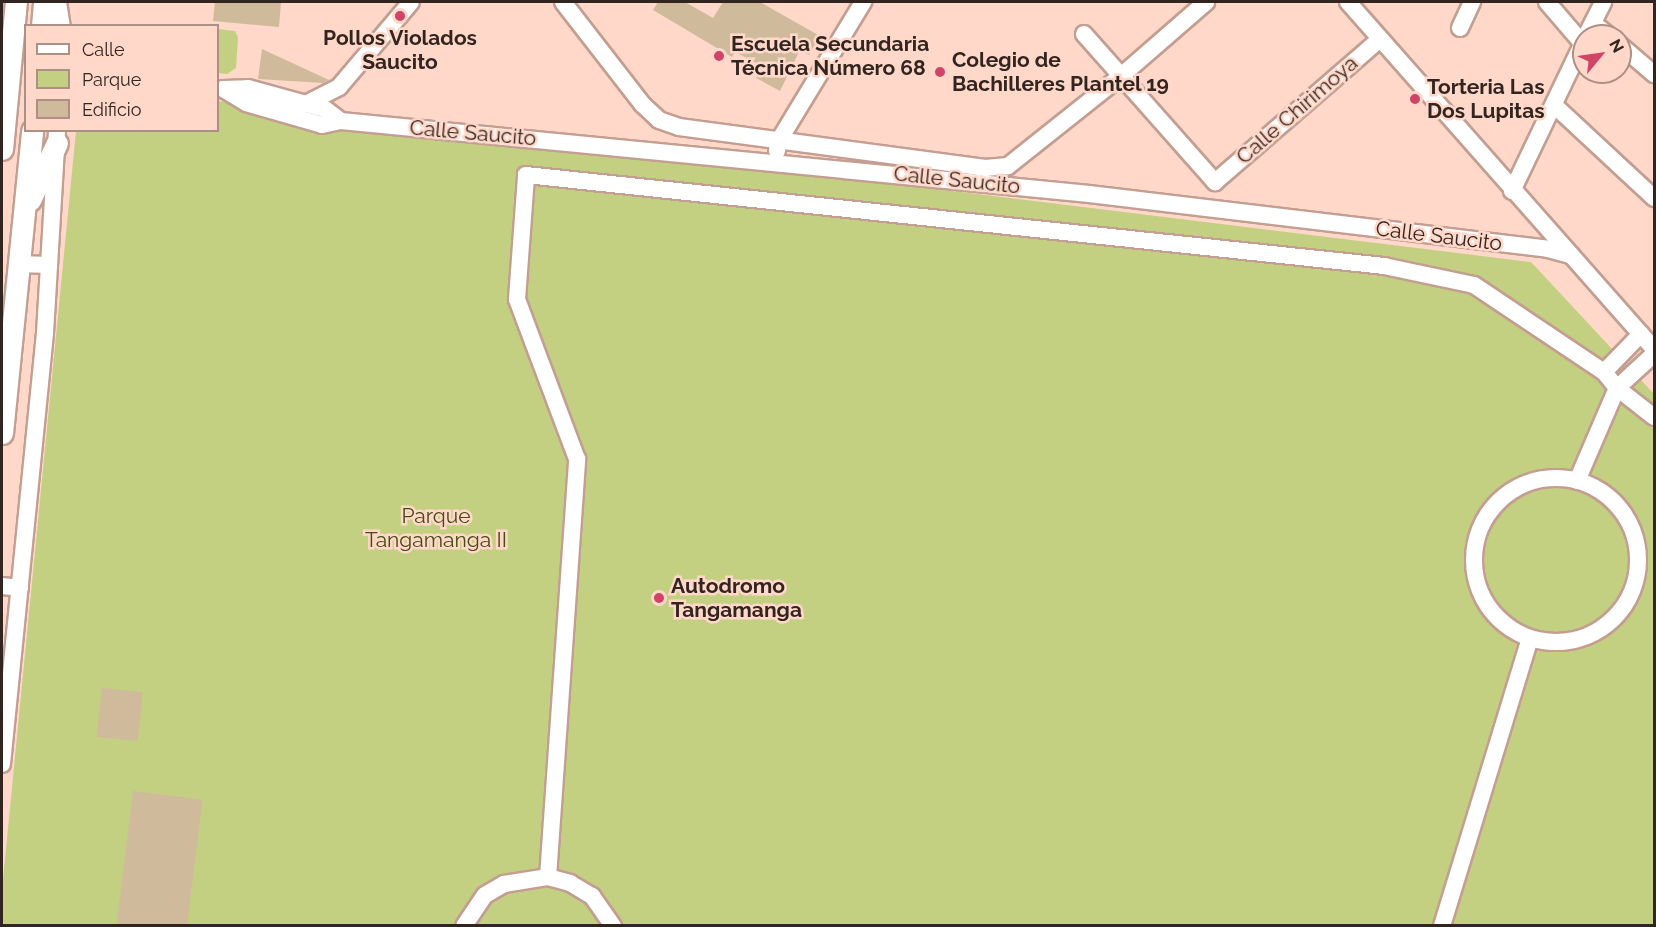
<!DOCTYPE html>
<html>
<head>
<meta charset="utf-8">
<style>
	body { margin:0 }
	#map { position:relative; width:1656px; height:927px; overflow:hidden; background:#ffd8c9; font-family:Raleway,sans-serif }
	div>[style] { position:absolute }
	.green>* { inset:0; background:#c3cf81 }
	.building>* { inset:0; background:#cfba9b; transform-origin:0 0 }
	.roads { filter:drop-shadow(2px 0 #c39e91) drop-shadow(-2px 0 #c39e91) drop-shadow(0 2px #c39e91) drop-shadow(0 -2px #c39e91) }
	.minor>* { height:16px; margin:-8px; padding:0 8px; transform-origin:8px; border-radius:8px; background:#fff }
	.minor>.ring { margin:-8px; padding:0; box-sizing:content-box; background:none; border:16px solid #fff; border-radius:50% }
	.major>* { height:21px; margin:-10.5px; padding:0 10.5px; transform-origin:10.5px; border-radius:10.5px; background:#fff }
	.dots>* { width:16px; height:16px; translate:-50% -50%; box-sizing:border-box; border:3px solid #ffd8c9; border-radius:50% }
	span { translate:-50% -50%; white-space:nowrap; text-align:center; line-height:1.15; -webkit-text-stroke:5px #ffd8c9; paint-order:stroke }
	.poi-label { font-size:21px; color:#32241f; font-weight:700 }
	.left { translate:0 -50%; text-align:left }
	.street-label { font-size:21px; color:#32241f }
	.park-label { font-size:21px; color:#454c11 }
	.frame { position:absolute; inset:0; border:3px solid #32241f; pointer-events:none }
	.legend { position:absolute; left:24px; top:24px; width:195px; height:108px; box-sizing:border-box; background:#ffd8c9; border:2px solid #ad9085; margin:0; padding:8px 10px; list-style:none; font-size:18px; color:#32241f }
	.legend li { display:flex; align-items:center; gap:12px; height:30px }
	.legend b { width:30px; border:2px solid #ad9085 }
	.north { position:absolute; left:1572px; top:24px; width:60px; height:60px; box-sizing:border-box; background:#ffd8c9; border:2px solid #ad9085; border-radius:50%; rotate:61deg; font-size:16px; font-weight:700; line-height:24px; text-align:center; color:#32241f }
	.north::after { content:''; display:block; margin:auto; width:21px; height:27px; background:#d24368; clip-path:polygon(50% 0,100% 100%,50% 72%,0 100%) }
</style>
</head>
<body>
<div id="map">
	<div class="green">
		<div style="clip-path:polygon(218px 29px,235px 31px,238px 37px,236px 68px,227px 74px,218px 73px)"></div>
		<div style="clip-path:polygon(218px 101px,1531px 262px,1654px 394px,1654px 925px,2px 926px,2px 890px,76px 131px,218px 130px)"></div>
	</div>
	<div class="building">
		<div style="clip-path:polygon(215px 2px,281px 2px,279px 27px,213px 21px)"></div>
		<div style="clip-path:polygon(658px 2px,685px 2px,713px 18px,723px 2px,760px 2px,820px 36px,809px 55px,800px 50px,780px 91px,756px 78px,762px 66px,735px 52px,732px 57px,653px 10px)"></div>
		<div style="clip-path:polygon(262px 49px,329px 80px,323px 83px,258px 79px)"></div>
		<div style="left:102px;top:688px;width:41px;height:49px;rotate:6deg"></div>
		<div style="left:133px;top:791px;width:70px;height:136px;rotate:7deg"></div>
	</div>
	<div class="roads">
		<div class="minor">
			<div style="left:563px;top:2px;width:129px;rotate:52.2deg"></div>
			<div style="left:642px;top:104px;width:23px;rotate:43deg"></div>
			<div style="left:659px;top:120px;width:21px;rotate:19deg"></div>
			<div style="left:679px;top:127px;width:309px;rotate:7.6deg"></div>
			<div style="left:985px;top:168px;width:23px;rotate:-5deg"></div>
			<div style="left:1008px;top:166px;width:144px;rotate:-38.5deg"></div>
			<div style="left:1121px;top:76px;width:113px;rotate:-41deg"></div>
			<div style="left:1348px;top:2px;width:463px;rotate:48.6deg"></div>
			<div style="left:1547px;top:2px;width:55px;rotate:49.4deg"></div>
			<div style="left:1593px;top:23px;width:21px;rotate:39deg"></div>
			<div style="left:1460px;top:28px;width:29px;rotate:-65deg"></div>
			<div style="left:1084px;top:34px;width:198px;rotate:48.5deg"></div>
			<div style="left:1215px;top:182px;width:218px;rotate:-40.9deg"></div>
			<div style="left:1586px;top:36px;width:38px;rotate:-63deg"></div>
			<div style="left:1620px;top:45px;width:45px;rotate:40.5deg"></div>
			<div style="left:223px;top:89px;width:27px;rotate:31deg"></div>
			<div style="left:246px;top:103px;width:79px;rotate:16.1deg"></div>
			<div style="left:322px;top:125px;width:19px;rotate:-12deg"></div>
			<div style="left:341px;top:121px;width:752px;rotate:5.57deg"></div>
			<div style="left:1089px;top:194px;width:462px;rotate:6.8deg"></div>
			<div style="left:1548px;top:249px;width:24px;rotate:15deg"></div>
			<div style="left:223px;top:89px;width:25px;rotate:-2deg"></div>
			<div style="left:248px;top:88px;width:80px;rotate:15.3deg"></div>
			<div style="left:325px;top:109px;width:20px;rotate:37deg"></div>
			<div style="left:1554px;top:105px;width:137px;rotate:42.9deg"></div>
			<div style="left:280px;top:111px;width:27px;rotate:-15deg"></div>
			<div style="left:306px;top:104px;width:37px;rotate:-27deg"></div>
			<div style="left:339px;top:87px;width:111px;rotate:-49.7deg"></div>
			<div style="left:777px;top:151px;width:9px;rotate:-84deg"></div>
			<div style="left:778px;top:142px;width:164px;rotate:-58.7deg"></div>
			<div style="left:1512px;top:191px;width:166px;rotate:-64.4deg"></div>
			<div style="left:18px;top:264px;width:31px;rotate:2deg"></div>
			<div style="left:1654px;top:354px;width:50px;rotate:137.4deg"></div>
			<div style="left:1617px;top:388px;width:47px;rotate:38.1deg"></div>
			<div style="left:1604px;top:372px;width:53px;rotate:-45.8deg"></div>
			<div class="ring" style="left:1474px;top:478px;width:148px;height:148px"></div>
			<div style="left:2px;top:586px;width:18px;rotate:6deg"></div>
			<div style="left:2px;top:764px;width:433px;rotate:-84.3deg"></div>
			<div style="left:45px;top:333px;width:203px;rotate:-86.6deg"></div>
			<div style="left:548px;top:877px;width:419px;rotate:-86deg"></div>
			<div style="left:577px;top:459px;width:171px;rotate:-110.6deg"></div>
			<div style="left:517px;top:299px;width:124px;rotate:-85.8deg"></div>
			<div style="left:526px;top:175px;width:863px;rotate:6.05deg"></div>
			<div style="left:1384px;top:266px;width:92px;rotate:11.9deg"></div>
			<div style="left:1474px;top:285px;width:156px;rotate:33.8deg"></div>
			<div style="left:1604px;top:372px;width:21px;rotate:51deg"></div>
			<div style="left:1617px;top:388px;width:101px;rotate:113.3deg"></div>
			<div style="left:464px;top:926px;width:37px;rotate:-56deg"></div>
			<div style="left:485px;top:895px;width:22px;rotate:-30deg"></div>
			<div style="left:504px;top:884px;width:45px;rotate:-9deg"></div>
			<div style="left:548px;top:877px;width:23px;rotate:15deg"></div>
			<div style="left:570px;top:883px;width:26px;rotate:31deg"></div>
			<div style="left:592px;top:896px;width:37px;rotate:55deg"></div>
			<div style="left:1442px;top:926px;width:300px;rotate:-73deg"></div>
		</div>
		<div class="major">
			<div style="left:55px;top:2px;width:24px;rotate:81deg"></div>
			<div style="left:42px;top:26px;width:24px;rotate:-85deg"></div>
			<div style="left:2px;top:149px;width:148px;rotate:-84.6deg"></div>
			<div style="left:30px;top:200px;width:63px;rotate:-64.7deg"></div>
			<div style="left:2px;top:433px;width:304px;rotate:-84.3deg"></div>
		</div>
	</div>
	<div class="dots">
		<div style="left:400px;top:16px;background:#d24368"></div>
		<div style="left:719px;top:56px;background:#d24368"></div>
		<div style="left:940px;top:72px;background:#d24368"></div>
		<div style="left:1415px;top:99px;background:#d24368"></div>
		<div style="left:659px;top:598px;background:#d24368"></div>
	</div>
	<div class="poi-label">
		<span style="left:400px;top:50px">Pollos Violados<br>Saucito</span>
		<span class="left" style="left:731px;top:56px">Escuela Secundaria<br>Técnica Número 68</span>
		<span class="left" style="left:952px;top:72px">Colegio de<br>Bachilleres Plantel 19</span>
		<span class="left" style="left:1427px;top:99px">Torteria Las<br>Dos Lupitas</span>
		<span class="left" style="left:671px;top:598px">Autodromo<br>Tangamanga</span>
	</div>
	<div class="street-label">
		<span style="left:1297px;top:110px;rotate:-41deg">Calle Chirimoya</span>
		<span style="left:473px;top:133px;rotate:5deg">Calle Saucito</span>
		<span style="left:957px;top:180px;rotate:6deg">Calle Saucito</span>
		<span style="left:1439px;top:236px;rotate:7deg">Calle Saucito</span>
	</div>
	<div class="park-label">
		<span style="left:436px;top:528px">Parque<br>Tangamanga II</span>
	</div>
	<div class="frame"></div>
	<ul class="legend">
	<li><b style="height:8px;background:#fff"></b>Calle</li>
	<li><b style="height:16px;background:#c3cf81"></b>Parque</li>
	<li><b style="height:16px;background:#cfba9b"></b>Edificio</li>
	</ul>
	<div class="north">N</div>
</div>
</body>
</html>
